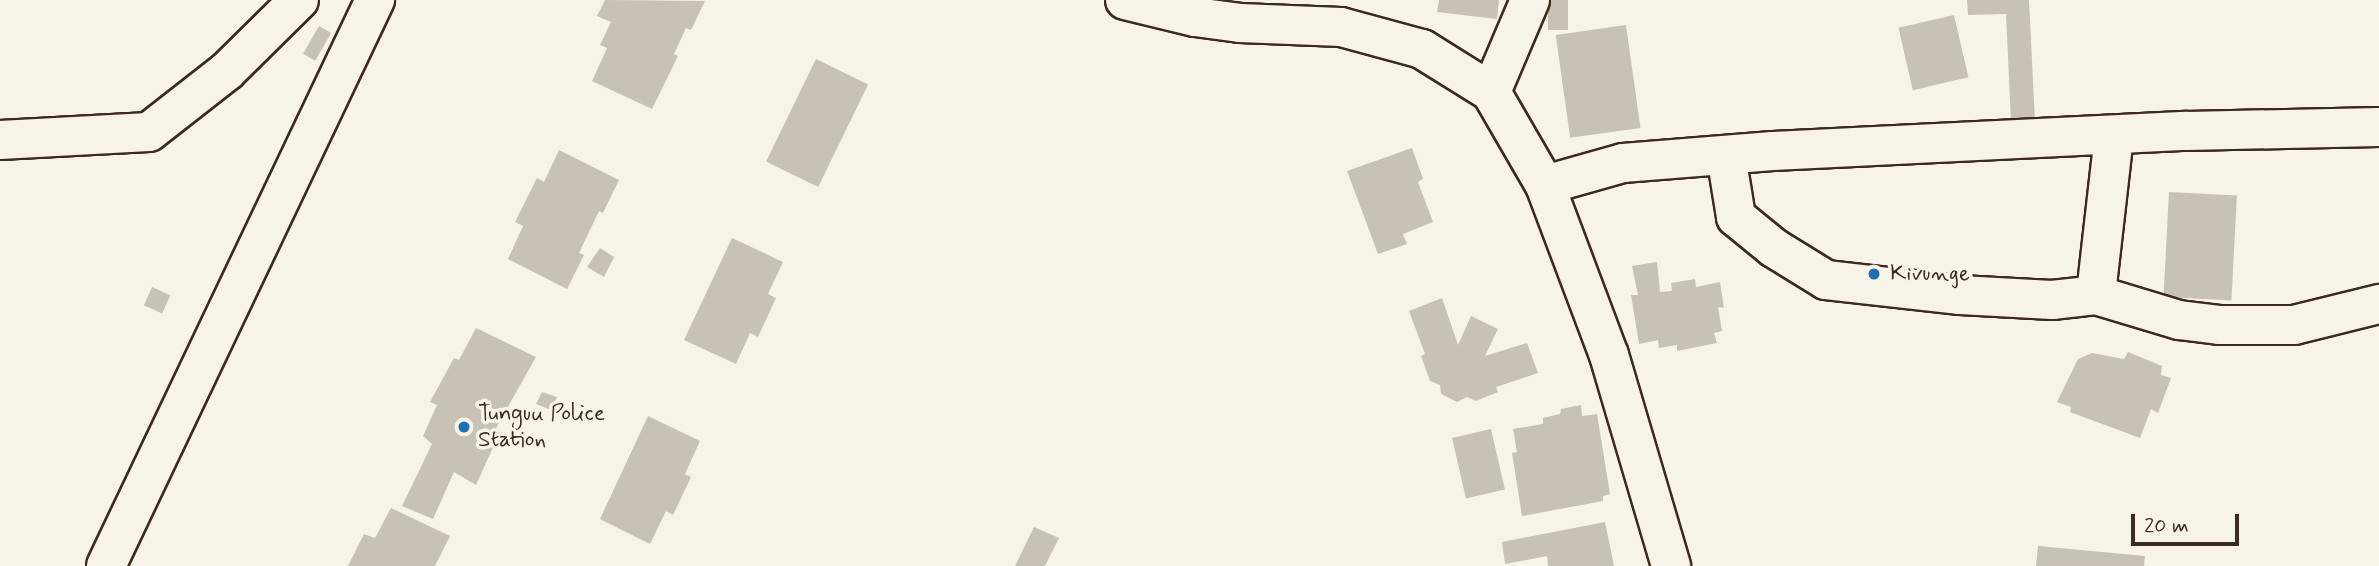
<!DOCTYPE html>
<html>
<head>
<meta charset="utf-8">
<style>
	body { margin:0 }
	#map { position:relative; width:2379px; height:566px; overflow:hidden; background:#f7f3e8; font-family:Mynerve,sans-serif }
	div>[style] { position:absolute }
	.building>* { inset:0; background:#c8c1b6; transform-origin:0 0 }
	.roads { filter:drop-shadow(2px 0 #3b2a1e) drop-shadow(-2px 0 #3b2a1e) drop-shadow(0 2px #3b2a1e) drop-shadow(0 -2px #3b2a1e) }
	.street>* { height:38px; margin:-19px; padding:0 19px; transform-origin:19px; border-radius:19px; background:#f7f3e8 }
	.primary>* { height:38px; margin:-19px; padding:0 19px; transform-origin:19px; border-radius:19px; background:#f7f3e8 }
	.dots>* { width:19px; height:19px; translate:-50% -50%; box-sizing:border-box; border:4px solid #f7f3e8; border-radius:50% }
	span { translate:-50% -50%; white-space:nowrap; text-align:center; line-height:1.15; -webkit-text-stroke:7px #f7f3e8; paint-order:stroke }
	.poi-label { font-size:23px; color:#3b2a1e }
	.left { translate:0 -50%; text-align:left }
	.scale { position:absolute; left:2131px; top:514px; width:108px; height:32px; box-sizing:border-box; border:4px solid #3b2a1e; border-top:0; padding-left:9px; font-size:21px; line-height:24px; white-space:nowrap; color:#3b2a1e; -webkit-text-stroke:5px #f7f3e8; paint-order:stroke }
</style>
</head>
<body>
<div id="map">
	<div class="building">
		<div style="clip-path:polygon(605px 0,705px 1px,691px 30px,686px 28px,674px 54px,678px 56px,652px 109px,592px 81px,607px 48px,600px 45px,611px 22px,597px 16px)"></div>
		<div style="clip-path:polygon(1439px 0,1499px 0,1497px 19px,1437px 12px)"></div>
		<div style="left:1548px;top:0;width:20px;height:30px"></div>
		<div style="clip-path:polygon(1967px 0,2029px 0,2035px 121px,2011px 122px,2006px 14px,1968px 15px)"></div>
		<div style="left:1954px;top:15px;width:64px;height:57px;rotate:77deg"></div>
		<div style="left:1626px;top:25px;width:104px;height:71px;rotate:82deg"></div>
		<div style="left:319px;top:26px;width:14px;height:32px;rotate:30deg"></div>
		<div style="left:816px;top:59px;width:58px;height:114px;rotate:26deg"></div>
		<div style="clip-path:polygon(1412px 148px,1423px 179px,1418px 182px,1433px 222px,1403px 234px,1407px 244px,1378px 254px,1347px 171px)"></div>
		<div style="clip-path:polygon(559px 150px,619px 180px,603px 213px,599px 211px,579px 253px,584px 255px,567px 289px,508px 259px,523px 226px,515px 222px,537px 178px,544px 182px)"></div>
		<div style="left:2169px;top:192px;width:68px;height:105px;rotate:3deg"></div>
		<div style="clip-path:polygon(732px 238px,783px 262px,768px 294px,776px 298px,758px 337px,750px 333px,736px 364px,684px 340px)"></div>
		<div style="clip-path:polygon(600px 248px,614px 257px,604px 277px,587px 267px)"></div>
		<div style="clip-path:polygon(1657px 262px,1660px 292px,1672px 291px,1671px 283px,1695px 279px,1696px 287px,1720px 282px,1724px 308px,1718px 307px,1722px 331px,1714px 333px,1717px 343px,1677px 351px,1677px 345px,1659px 348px,1658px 340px,1639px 344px,1631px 295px,1638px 295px,1632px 266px)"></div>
		<div style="left:152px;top:287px;width:20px;height:20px;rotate:24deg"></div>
		<div style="clip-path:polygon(1442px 298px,1458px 345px,1471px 316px,1498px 329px,1485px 356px,1527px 343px,1538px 373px,1496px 387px,1498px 392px,1476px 401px,1467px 397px,1457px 402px,1441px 394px,1440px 385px,1430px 381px,1421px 356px,1425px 354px,1409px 311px)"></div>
		<div style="clip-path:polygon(476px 328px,536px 357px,495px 430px,500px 432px,476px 485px,454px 472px,433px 519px,402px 506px,432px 444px,423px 436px,437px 405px,430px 402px,454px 358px,459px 360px)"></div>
		<div style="clip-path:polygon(2128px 352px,2162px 366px,2161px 375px,2171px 378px,2158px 413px,2151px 409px,2140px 438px,2070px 412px,2071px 407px,2057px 402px,2078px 359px,2092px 353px,2124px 359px)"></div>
		<div style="clip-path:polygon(542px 392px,557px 397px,551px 410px,536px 404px)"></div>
		<div style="clip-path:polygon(1581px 405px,1582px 416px,1597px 414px,1610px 494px,1603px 496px,1603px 501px,1522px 516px,1512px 453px,1517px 452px,1513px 429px,1543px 424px,1543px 418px,1560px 414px,1561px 409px)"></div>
		<div style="clip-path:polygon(648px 416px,700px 441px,685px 474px,691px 477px,673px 515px,666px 511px,650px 544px,600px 519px)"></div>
		<div style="left:1491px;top:429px;width:62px;height:40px;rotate:77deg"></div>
		<div style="clip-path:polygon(391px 508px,450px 536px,435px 566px,348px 566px,364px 534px,375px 538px)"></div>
		<div style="clip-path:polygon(1605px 522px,1614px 566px,1548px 566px,1547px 556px,1505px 564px,1502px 542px)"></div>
		<div style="clip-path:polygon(1034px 527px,1059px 538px,1045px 566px,1015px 566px)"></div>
		<div style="clip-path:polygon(2038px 546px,2145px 556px,2144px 566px,2036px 566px)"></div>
	</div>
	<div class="roads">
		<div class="street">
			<div style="left:1125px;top:0;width:72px;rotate:13.7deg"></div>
			<div style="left:1195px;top:17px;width:45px;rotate:7.6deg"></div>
			<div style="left:1240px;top:23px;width:101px;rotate:2.3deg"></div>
			<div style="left:1341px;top:27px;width:84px;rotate:15.2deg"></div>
			<div style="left:1422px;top:49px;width:81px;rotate:31.9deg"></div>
			<div style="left:1491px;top:92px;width:108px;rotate:59.9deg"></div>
			<div style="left:1545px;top:185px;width:182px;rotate:69.4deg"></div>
			<div style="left:1609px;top:355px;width:220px;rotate:73.6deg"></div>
			<div style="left:1491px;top:92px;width:100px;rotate:-67deg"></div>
			<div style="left:2114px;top:136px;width:160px;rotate:96.5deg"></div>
			<div style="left:2096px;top:295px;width:87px;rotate:16.8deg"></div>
			<div style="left:2179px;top:320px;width:40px;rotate:7.1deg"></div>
			<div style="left:2219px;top:325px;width:75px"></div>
			<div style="left:2294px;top:325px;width:88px;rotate:-13.9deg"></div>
			<div style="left:0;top:140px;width:149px;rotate:-3.1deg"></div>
			<div style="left:149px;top:132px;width:99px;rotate:-38deg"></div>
			<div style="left:227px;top:71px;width:101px;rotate:-44.6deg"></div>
			<div style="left:1726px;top:155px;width:63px;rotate:80.8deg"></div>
			<div style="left:1736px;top:217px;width:49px;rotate:39.2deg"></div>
			<div style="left:1774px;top:248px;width:61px;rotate:31.6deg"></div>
			<div style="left:1826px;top:280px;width:135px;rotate:6.4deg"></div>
			<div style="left:1960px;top:295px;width:92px;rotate:3.1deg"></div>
			<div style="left:2052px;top:300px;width:44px;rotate:-6.5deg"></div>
			<div style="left:1545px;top:185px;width:81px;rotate:-15.8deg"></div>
			<div style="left:1623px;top:163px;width:150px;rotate:-4.6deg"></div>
			<div style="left:1773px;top:151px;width:414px;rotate:-2.8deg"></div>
			<div style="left:2187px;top:131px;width:192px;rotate:-1.2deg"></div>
		</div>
		<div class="primary">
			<div style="left:106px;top:566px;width:627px;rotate:-64.58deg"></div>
		</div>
	</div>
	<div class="dots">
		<div style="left:1874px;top:274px;background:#1f6fb2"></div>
		<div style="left:464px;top:427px;background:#1f6fb2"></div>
	</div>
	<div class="poi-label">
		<span class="left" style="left:1890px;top:274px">Kivunge</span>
		<span class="left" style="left:478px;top:427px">Tunguu Police<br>Station</span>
	</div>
	<div class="scale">20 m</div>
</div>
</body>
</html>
